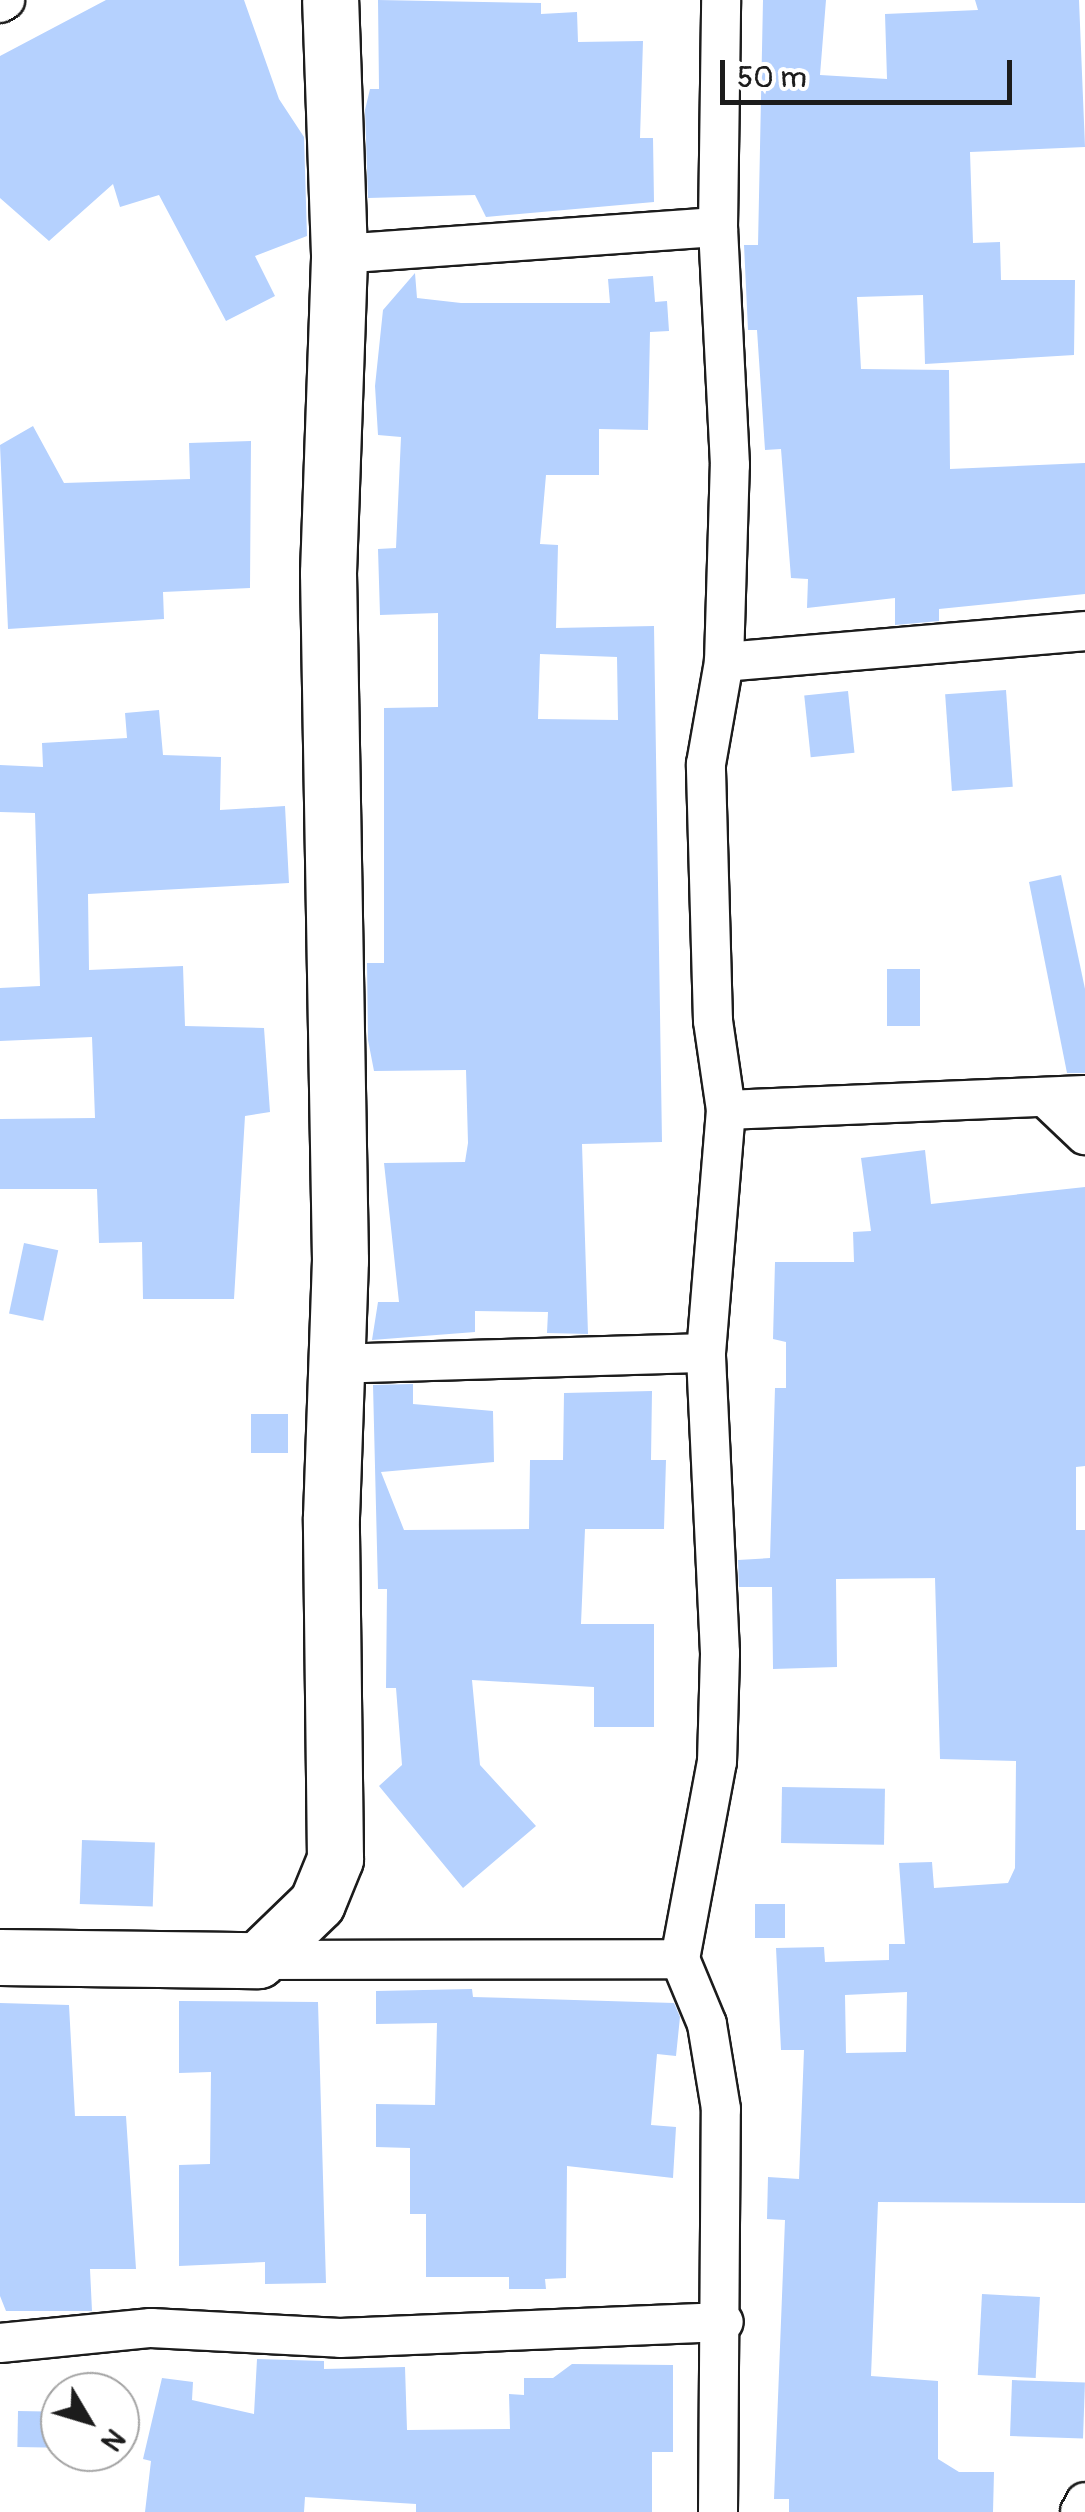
<!DOCTYPE html>
<html>
<head>
<meta charset="utf-8">
<style>
	body { margin:0 }
	#map { position:relative; width:1085px; height:2512px; overflow:hidden; background:#fff; font-family:Pangolin,sans-serif }
	div>[style] { position:absolute }
	.building>* { inset:0; background:#b5d1fe; transform-origin:0 0 }
	.roads { filter:drop-shadow(2px 0 #1c1c1c) drop-shadow(-2px 0 #1c1c1c) drop-shadow(0 2px #1c1c1c) drop-shadow(0 -2px #1c1c1c) }
	.street>* { height:38px; margin:-19px; padding:0 19px; transform-origin:19px; border-radius:19px; background:#fff }
	.secondary>* { height:55px; margin:-27.5px; padding:0 27.5px; transform-origin:27.5px; border-radius:27.5px; background:#fff }
	span { translate:-50% -50%; white-space:nowrap; text-align:center; line-height:1.15; -webkit-text-stroke:9px #fff; paint-order:stroke }
	.north { position:absolute; left:40px; top:2372px; width:100px; height:100px; box-sizing:border-box; background:#fff; border:2px solid #a4a4a4; border-radius:50%; rotate:128deg; font-size:28px; font-weight:700; line-height:40px; text-align:center; color:#1c1c1c }
	.north::after { content:''; display:block; margin:auto; width:35px; height:45px; background:#1c1c1c; clip-path:polygon(50% 0,100% 100%,50% 72%,0 100%) }
	.scale { position:absolute; left:720px; top:60px; width:292px; height:45px; box-sizing:border-box; border:5px solid #1c1c1c; border-top:0; padding-left:12px; font-size:30px; line-height:35px; white-space:nowrap; color:#1c1c1c; -webkit-text-stroke:8px #fff; paint-order:stroke }
</style>
</head>
<body>
<div id="map">
	<div class="building">
		<div style="clip-path:polygon(106px 0,244px 0,279px 99px,304px 137px,307px 236px,255px 256px,275px 296px,226px 321px,159px 195px,120px 207px,113px 184px,49px 241px,0 198px,0 56px)"></div>
		<div style="clip-path:polygon(378px 0,541px 3px,541px 14px,577px 12px,578px 42px,643px 41px,640px 138px,653px 138px,654px 202px,486px 217px,475px 195px,368px 198px,365px 110px,370px 89px,379px 89px)"></div>
		<div style="clip-path:polygon(763px 0,826px 0,820px 75px,887px 79px,885px 14px,978px 10px,975px 0,1079px 0,1085px 147px,970px 152px,973px 243px,1000px 242px,1001px 280px,1075px 280px,1074px 355px,925px 364px,923px 295px,857px 297px,861px 369px,949px 370px,950px 469px,1085px 463px,1085px 594px,939px 609px,939px 621px,895px 625px,895px 598px,807px 608px,808px 579px,791px 578px,781px 449px,765px 450px,757px 330px,748px 330px,744px 245px,758px 245px)"></div>
		<div style="clip-path:polygon(evenodd,415px 273px,417px 298px,461px 303px,610px 303px,608px 279px,653px 276px,655px 302px,667px 301px,669px 331px,650px 332px,648px 430px,599px 429px,599px 475px,546px 475px,540px 544px,558px 545px,556px 628px,654px 626px,662px 1142px,582px 1144px,588px 1334px,547px 1333px,548px 1312px,475px 1311px,475px 1332px,372px 1340px,378px 1302px,399px 1302px,384px 1163px,465px 1162px,468px 1143px,466px 1070px,374px 1071px,368px 1040px,367px 963px,384px 963px,384px 708px,438px 707px,438px 613px,380px 615px,378px 549px,396px 548px,401px 437px,378px 435px,375px 386px,383px 310px,415px 273px,540px 654px,617px 657px,618px 720px,538px 719px,540px 654px)"></div>
		<div style="clip-path:polygon(33px 426px,64px 483px,190px 479px,189px 443px,251px 441px,250px 588px,163px 592px,164px 619px,8px 629px,0 445px)"></div>
		<div style="left:1006px;top:690px;width:97px;height:61px;rotate:86deg"></div>
		<div style="left:848px;top:691px;width:62px;height:44px;rotate:84deg"></div>
		<div style="clip-path:polygon(159px 710px,163px 755px,221px 757px,220px 810px,285px 806px,289px 883px,88px 894px,89px 970px,183px 966px,185px 1026px,264px 1028px,270px 1112px,245px 1116px,234px 1299px,143px 1299px,142px 1242px,99px 1243px,97px 1189px,0 1189px,0 1119px,95px 1118px,92px 1037px,0 1041px,0 988px,40px 986px,35px 813px,0 812px,0 765px,43px 767px,42px 743px,127px 738px,125px 713px)"></div>
		<div style="clip-path:polygon(1061px 875px,1085px 989px,1085px 1073px,1067px 1073px,1029px 882px)"></div>
		<div style="left:887px;top:969px;width:33px;height:57px"></div>
		<div style="clip-path:polygon(evenodd,925px 1150px,931px 1204px,1085px 1187px,1085px 1466px,1076px 1467px,1076px 1530px,1085px 1530px,1085px 2203px,878px 2202px,871px 2376px,938px 2381px,938px 2459px,959px 2472px,994px 2472px,993px 2512px,789px 2512px,789px 2499px,774px 2499px,785px 2220px,767px 2219px,768px 2177px,799px 2179px,804px 2050px,781px 2050px,776px 1948px,824px 1947px,825px 1962px,889px 1960px,889px 1944px,905px 1944px,899px 1863px,932px 1862px,934px 1888px,1008px 1883px,1015px 1868px,1016px 1761px,940px 1759px,935px 1578px,836px 1579px,837px 1667px,773px 1669px,772px 1587px,739px 1587px,738px 1560px,770px 1558px,775px 1388px,786px 1388px,786px 1342px,773px 1339px,775px 1262px,854px 1262px,853px 1232px,871px 1231px,861px 1158px,925px 1150px,907px 1992px,906px 2052px,846px 2053px,845px 1995px,907px 1992px)"></div>
		<div style="left:24px;top:1243px;width:35px;height:72px;rotate:12deg"></div>
		<div style="clip-path:polygon(413px 1384px,413px 1404px,493px 1411px,494px 1462px,381px 1472px,404px 1530px,529px 1529px,530px 1460px,563px 1460px,564px 1393px,652px 1391px,651px 1460px,666px 1460px,664px 1529px,585px 1529px,581px 1624px,654px 1624px,654px 1727px,594px 1727px,594px 1687px,472px 1680px,480px 1765px,536px 1826px,463px 1888px,379px 1786px,402px 1765px,396px 1688px,386px 1688px,387px 1589px,378px 1589px,373px 1385px)"></div>
		<div style="left:251px;top:1414px;width:37px;height:39px"></div>
		<div style="left:782px;top:1787px;width:103px;height:56px;rotate:1deg"></div>
		<div style="left:82px;top:1840px;width:73px;height:64px;rotate:2deg"></div>
		<div style="left:755px;top:1904px;width:30px;height:34px"></div>
		<div style="clip-path:polygon(472px 1989px,473px 1997px,674px 2003px,680px 2017px,676px 2056px,657px 2054px,651px 2125px,676px 2127px,673px 2178px,567px 2166px,566px 2278px,545px 2279px,546px 2289px,509px 2289px,509px 2277px,426px 2277px,426px 2214px,410px 2214px,410px 2148px,376px 2147px,376px 2104px,435px 2105px,437px 2023px,376px 2024px,376px 1991px)"></div>
		<div style="clip-path:polygon(179px 2001px,318px 2002px,326px 2283px,265px 2284px,265px 2262px,179px 2266px,179px 2165px,210px 2164px,211px 2072px,179px 2073px)"></div>
		<div style="clip-path:polygon(0 2003px,69px 2005px,75px 2116px,126px 2116px,136px 2269px,90px 2269px,92px 2311px,6px 2311px,0 2296px)"></div>
		<div style="left:982px;top:2294px;width:58px;height:81px;rotate:3deg"></div>
		<div style="clip-path:polygon(257px 2359px,324px 2361px,324px 2369px,405px 2367px,407px 2430px,510px 2429px,509px 2394px,524px 2395px,524px 2378px,553px 2378px,572px 2364px,673px 2365px,673px 2452px,652px 2452px,652px 2512px,416px 2512px,416px 2504px,305px 2497px,304px 2512px,145px 2512px,151px 2461px,143px 2459px,162px 2378px,193px 2382px,192px 2400px,254px 2414px)"></div>
		<div style="left:1012px;top:2380px;width:73px;height:56px;rotate:2deg"></div>
		<div style="left:18px;top:2411px;width:42px;height:36px;rotate:1deg"></div>
	</div>
	<div class="roads">
		<div class="street">
			<div style="left:0;top:3px;width:6px;rotate:-31deg"></div>
			<div style="left:339px;top:254px;width:380px;rotate:-4.1deg"></div>
			<div style="left:724px;top:662px;width:362px;rotate:-4.9deg"></div>
			<div style="left:1049px;top:1101px;width:50px;rotate:43.4deg"></div>
			<div style="left:726px;top:1110px;width:359px;rotate:-2.4deg"></div>
			<div style="left:333px;top:1364px;width:373px;rotate:-1.7deg"></div>
			<div style="left:258px;top:1960px;width:422px;rotate:-0.1deg"></div>
			<div style="left:0;top:2343px;width:152px;rotate:-5.7deg"></div>
			<div style="left:151px;top:2328px;width:189px;rotate:3deg"></div>
			<div style="left:340px;top:2338px;width:384px;rotate:-2.4deg"></div>
			<div style="left:718px;top:2512px;width:403px;rotate:-89.6deg"></div>
			<div style="left:721px;top:2109px;width:86px;rotate:-99.4deg"></div>
			<div style="left:707px;top:2024px;width:70px;rotate:-112.6deg"></div>
			<div style="left:680px;top:1959px;width:200px;rotate:-79.4deg"></div>
			<div style="left:717px;top:1762px;width:109px;rotate:-88.4deg"></div>
			<div style="left:720px;top:1653px;width:300px;rotate:-92.7deg"></div>
			<div style="left:706px;top:1353px;width:244px;rotate:-85.3deg"></div>
			<div style="left:726px;top:1110px;width:90px;rotate:-98.3deg"></div>
			<div style="left:713px;top:1021px;width:257px;rotate:-91.6deg"></div>
			<div style="left:706px;top:764px;width:104px;rotate:-80deg"></div>
			<div style="left:724px;top:662px;width:197px;rotate:-88.3deg"></div>
			<div style="left:730px;top:465px;width:238px;rotate:-92.9deg"></div>
			<div style="left:718px;top:227px;width:227px;rotate:-89.2deg"></div>
			<div style="left:1080px;top:2512px;width:11px;rotate:-63deg"></div>
		</div>
		<div class="secondary">
			<div style="left:0;top:1957px;width:258px;rotate:0.7deg"></div>
			<div style="left:258px;top:1960px;width:82px;rotate:-44deg"></div>
			<div style="left:317px;top:1903px;width:48px;rotate:-67.8deg"></div>
			<div style="left:335px;top:1859px;width:342px;rotate:-90.7deg"></div>
			<div style="left:331px;top:1517px;width:257px;rotate:-88deg"></div>
			<div style="left:340px;top:1260px;width:687px;rotate:-91deg"></div>
			<div style="left:328px;top:573px;width:319px;rotate:-88deg"></div>
			<div style="left:339px;top:254px;width:254px;rotate:-92deg"></div>
		</div>
	</div>
	<div class="north">N</div>
	<div class="scale">50 m</div>
</div>
</body>
</html>
